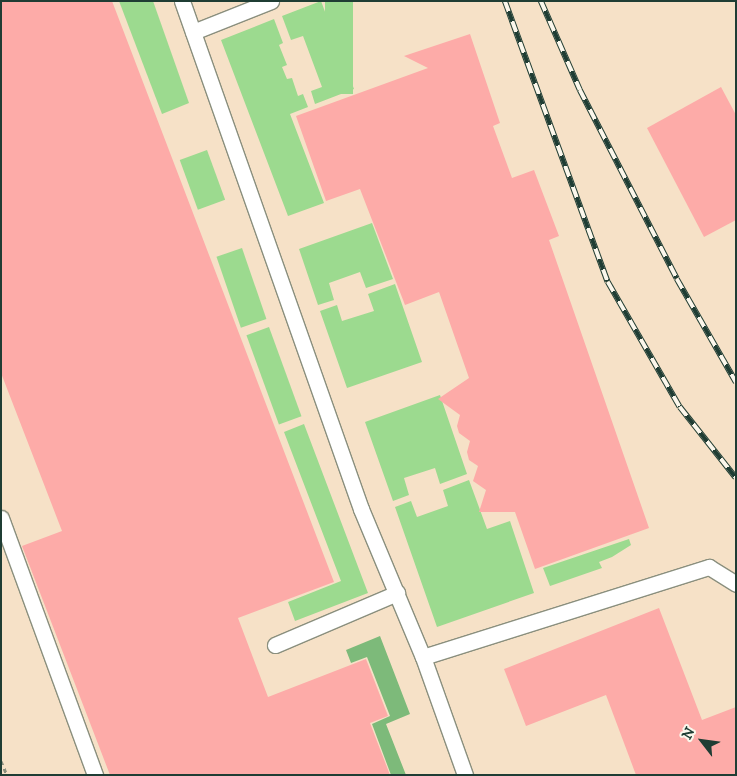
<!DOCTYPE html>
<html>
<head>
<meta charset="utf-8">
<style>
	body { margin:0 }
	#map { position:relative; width:737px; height:776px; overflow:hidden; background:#f6e1c7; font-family:"IM FELL DW Pica",serif }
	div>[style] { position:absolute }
	.green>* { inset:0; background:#9cda8f; transform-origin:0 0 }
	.forest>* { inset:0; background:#7dba7a }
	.building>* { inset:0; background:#fdaba8 }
	.path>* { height:3px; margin-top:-1.5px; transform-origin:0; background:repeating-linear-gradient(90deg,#8a8f7e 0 4px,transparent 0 8px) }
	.roads { filter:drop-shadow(1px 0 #8a8f7e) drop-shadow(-1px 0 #8a8f7e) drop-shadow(0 1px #8a8f7e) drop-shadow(0 -1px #8a8f7e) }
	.service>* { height:15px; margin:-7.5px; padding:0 7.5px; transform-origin:7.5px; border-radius:7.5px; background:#fff }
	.rail>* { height:5.5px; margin-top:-2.75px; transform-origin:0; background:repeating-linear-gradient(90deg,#fbf7ec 0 11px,#1f3d34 0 22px); box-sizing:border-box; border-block:1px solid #1f3d34 }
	span { translate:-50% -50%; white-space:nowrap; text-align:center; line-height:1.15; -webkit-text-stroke:4.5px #fbf7ec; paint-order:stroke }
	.frame { position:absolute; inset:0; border:2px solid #1f3d34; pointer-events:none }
	.north { position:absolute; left:677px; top:716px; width:50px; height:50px; -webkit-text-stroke:4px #fbf7ec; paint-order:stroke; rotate:300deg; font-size:14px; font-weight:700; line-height:20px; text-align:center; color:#1f3d34 }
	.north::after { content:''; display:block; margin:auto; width:18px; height:22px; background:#1f3d34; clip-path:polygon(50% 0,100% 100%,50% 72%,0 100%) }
</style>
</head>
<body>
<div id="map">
	<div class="green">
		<div style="clip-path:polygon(119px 1px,153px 1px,189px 103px,162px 114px)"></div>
		<div style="clip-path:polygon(321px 1px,354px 89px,315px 104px,311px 91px,322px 87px,303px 36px,291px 40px,282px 16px)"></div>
		<div style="left:325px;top:1px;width:28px;height:93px"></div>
		<div style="clip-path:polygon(274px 19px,283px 43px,279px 45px,287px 65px,282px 67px,287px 79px,292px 78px,298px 96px,303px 94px,308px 107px,290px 114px,324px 203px,288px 216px,221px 40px)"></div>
		<div style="left:207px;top:150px;width:53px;height:29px;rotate:70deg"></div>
		<div style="clip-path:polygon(372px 223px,393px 279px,366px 288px,360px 272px,329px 283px,334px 300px,318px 305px,299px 249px)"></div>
		<div style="left:242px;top:248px;width:75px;height:27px;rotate:71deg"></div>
		<div style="clip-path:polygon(395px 284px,422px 362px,347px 388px,320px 311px,337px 305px,342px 321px,374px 311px,368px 294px)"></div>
		<div style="left:269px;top:327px;width:95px;height:24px;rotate:70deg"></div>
		<div style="clip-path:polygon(440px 395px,467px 474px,440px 484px,435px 468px,404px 478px,409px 495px,393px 501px,365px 422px)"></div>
		<div style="clip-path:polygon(304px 424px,368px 593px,295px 621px,288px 602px,341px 581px,284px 432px)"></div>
		<div style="clip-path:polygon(469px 480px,487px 529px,510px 521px,534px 593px,437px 627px,395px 507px,411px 501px,417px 517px,448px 506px,443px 490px)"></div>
		<div style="clip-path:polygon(629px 539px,631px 545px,612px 557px,599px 562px,602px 568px,550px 586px,543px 568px)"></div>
	</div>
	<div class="forest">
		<div style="clip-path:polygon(380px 636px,410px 714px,386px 724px,406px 775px,391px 775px,372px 724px,390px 716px,367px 657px,351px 663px,346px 650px)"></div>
	</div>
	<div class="building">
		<div style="clip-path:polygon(1px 1px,112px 1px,334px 582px,238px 618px,268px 697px,366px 659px,388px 716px,370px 723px,390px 775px,110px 775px,22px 546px,62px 531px,1px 373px)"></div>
		<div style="clip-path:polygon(470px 34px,500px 123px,493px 126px,512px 178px,534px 170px,559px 236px,549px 240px,649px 528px,535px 569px,515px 512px,479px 512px,486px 490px,473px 481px,478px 466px,469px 460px,467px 452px,470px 441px,459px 433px,457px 426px,460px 415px,438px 399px,469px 378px,439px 292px,405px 305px,360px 189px,326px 201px,296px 116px,428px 68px,404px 56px)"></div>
		<div style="clip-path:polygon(721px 87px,736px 115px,736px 220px,704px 237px,647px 128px)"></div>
		<div style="clip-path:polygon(659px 608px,702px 720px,736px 707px,736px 775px,636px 775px,606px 695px,526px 726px,504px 669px)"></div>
	</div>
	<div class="path">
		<div style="left:1px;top:761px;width:15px;rotate:67deg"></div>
	</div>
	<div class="roads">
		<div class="service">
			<div style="left:182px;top:1px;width:539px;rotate:70.59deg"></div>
			<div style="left:361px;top:509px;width:160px;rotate:67.3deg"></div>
			<div style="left:423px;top:657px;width:125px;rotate:70.4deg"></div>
			<div style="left:193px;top:32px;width:84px;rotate:-21.7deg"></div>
			<div style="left:1px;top:518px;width:274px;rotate:69.9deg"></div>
			<div style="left:275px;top:645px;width:133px;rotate:-23.1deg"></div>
			<div style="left:423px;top:657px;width:300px;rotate:-17.5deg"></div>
			<div style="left:709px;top:567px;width:32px;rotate:32deg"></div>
		</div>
	</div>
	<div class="rail">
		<div style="left:505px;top:1px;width:299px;rotate:69.9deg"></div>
		<div style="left:608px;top:282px;width:144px;rotate:60.1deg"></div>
		<div style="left:680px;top:407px;width:90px;rotate:51.7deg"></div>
		<div style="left:541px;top:1px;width:97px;rotate:66.3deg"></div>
		<div style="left:580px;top:90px;width:212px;rotate:62.8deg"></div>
		<div style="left:677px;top:279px;width:119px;rotate:60.2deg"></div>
	</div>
	<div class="frame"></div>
	<div class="north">N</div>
</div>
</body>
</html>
